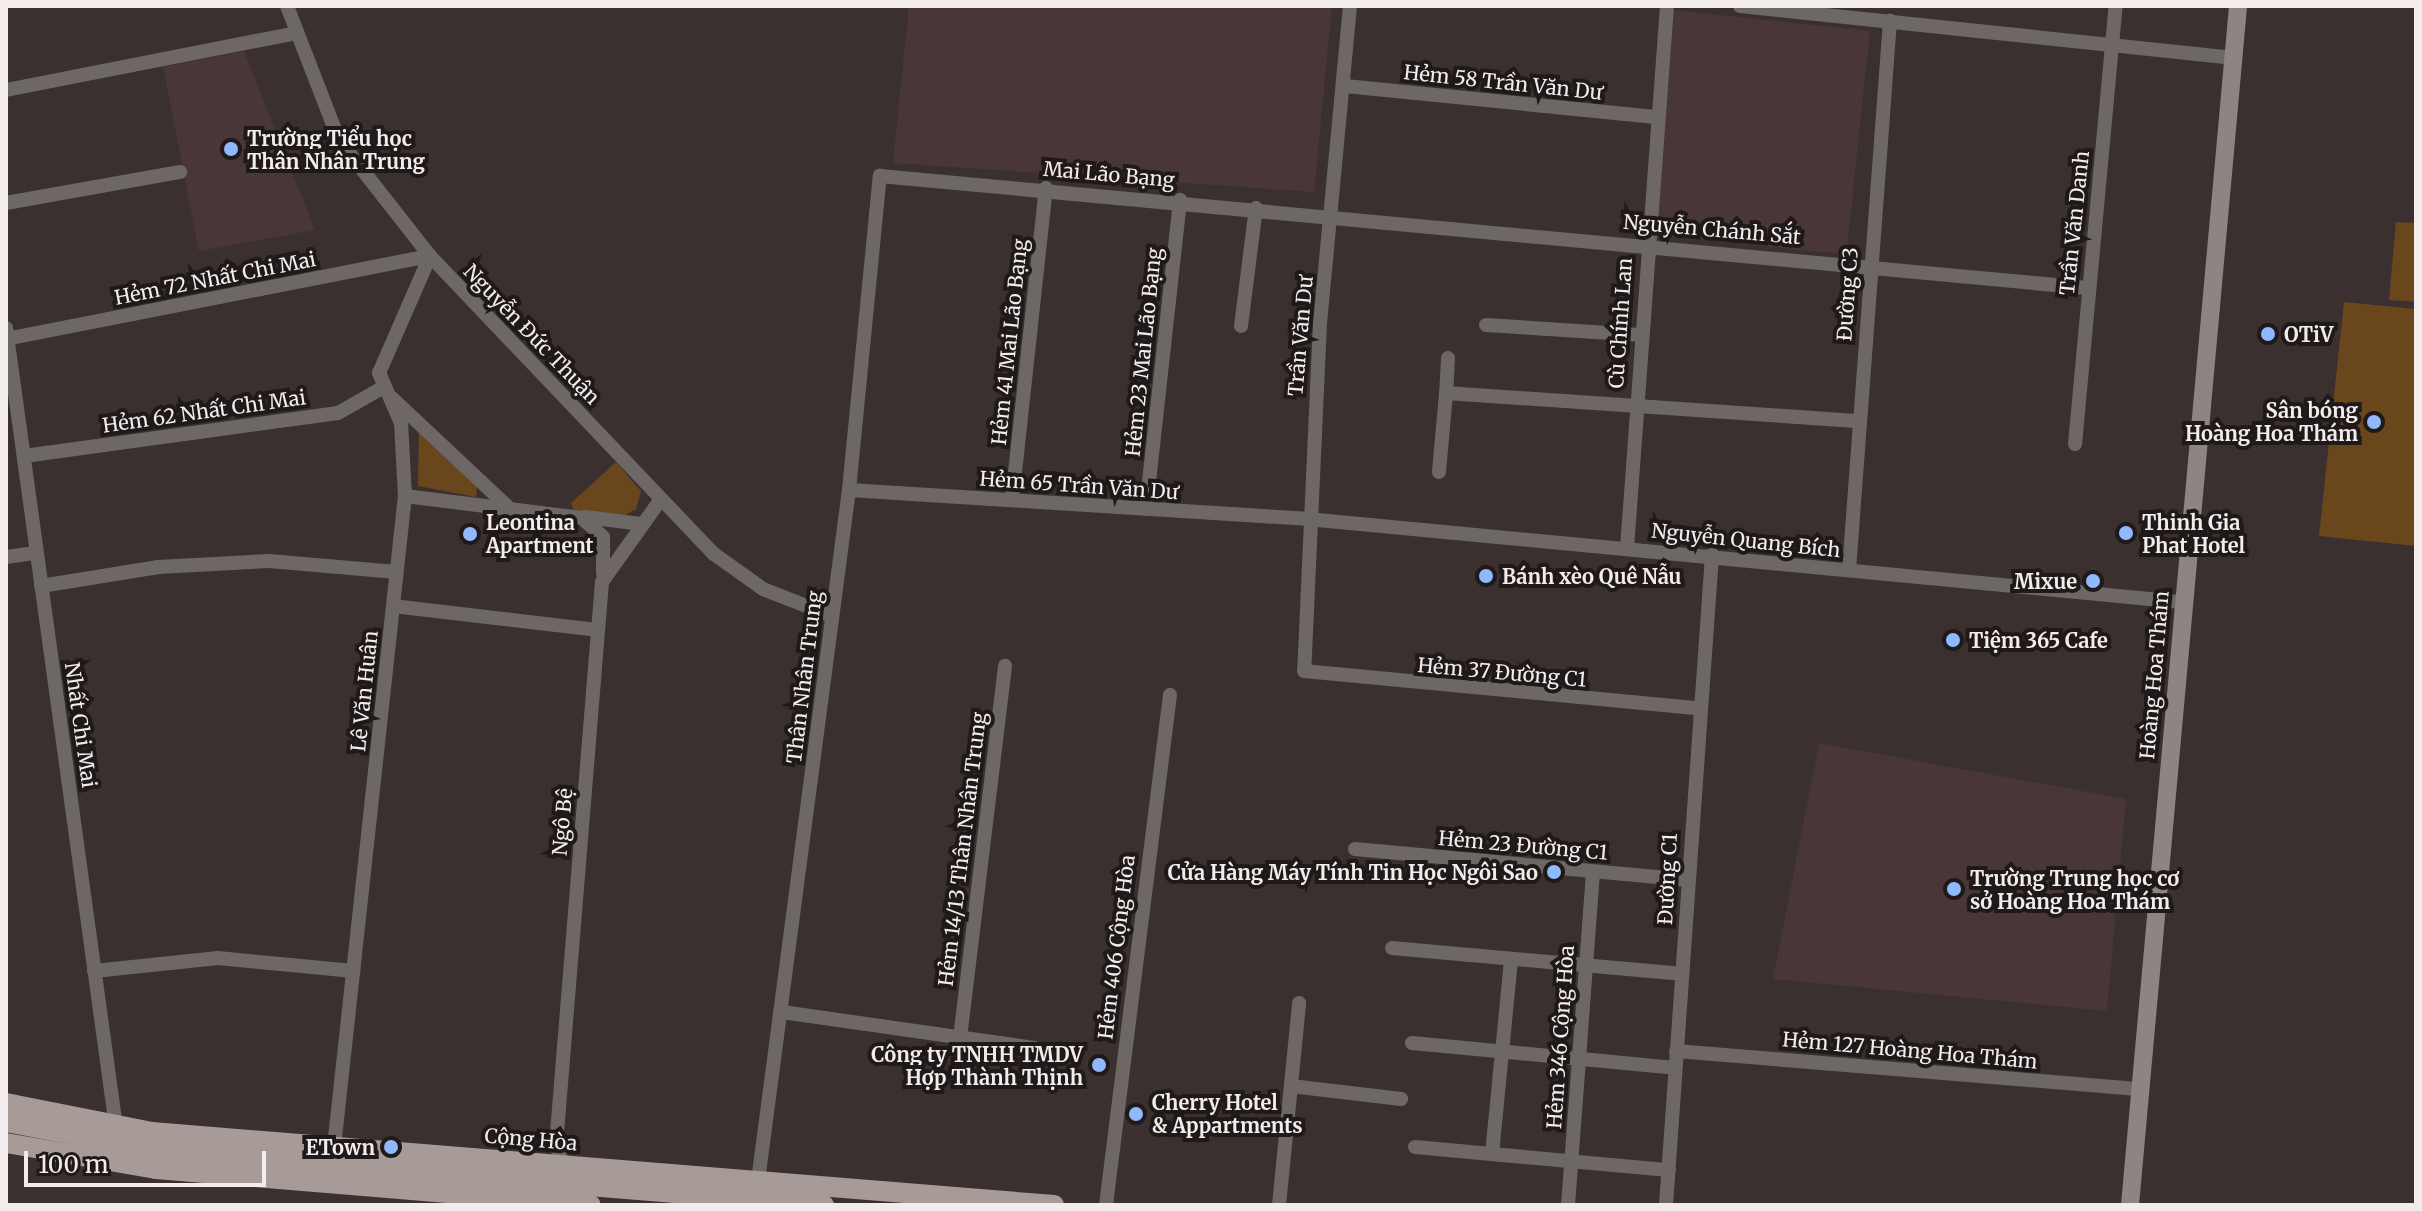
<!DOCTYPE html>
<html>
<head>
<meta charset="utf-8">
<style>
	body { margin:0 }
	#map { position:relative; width:2422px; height:1211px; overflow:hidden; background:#3b3030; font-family:Merriweather,serif }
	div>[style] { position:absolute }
	.built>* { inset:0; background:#493737; transform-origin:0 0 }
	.green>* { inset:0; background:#6a461c }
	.minor>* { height:14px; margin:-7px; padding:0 7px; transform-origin:7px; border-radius:7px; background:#6d6866 }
	.secondary>* { height:18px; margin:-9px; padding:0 9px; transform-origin:9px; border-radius:9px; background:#8d8582 }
	.primary>* { height:20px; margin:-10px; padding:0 10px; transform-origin:10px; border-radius:10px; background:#a69b97 }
	.dots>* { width:22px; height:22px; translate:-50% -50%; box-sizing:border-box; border:4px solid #1f1a19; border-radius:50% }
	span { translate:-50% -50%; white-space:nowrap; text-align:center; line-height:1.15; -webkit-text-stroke:8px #1f1a19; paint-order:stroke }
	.street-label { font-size:20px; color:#f3ecec }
	.poi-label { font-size:20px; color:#f3ecec; font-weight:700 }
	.left { translate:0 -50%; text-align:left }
	.right { translate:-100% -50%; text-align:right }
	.frame { position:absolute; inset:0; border:8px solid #f3ecec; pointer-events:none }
	.scale { position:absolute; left:24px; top:1151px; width:242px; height:36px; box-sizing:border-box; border:4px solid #f3ecec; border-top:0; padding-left:10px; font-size:24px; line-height:28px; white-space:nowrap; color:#f3ecec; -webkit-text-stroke:6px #1f1a19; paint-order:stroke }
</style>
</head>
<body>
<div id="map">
	<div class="built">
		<div style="clip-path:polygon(909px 6px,1332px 6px,1314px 192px,893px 163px)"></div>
		<div style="left:1672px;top:10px;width:199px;height:225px;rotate:6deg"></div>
		<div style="clip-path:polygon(244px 51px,315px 230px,199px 251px,163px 67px)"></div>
		<div style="clip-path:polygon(1819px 743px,2126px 799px,2107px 1011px,1773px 979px)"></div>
	</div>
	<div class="green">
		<div style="clip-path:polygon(2396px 222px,2416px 223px,2416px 302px,2389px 300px)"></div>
		<div style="clip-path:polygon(2344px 302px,2416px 309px,2416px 546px,2319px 536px)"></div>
		<div style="clip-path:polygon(419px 430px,477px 487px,476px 497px,418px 486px)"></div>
		<div style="clip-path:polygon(616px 462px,641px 491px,636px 509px,621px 517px,574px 511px,571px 503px)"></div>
	</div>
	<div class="minor">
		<div style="left:287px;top:6px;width:144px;rotate:68.8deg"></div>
		<div style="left:339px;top:140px;width:147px;rotate:51.9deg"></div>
		<div style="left:430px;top:256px;width:412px;rotate:46.4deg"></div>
		<div style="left:714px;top:554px;width:60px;rotate:35.5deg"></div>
		<div style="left:763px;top:589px;width:74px;rotate:21.4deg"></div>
		<div style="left:1350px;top:6px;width:318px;rotate:95.4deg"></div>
		<div style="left:1320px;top:323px;width:348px;rotate:92.6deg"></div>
		<div style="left:1304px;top:671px;width:395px;rotate:5.4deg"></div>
		<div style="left:1740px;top:6px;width:497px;rotate:6deg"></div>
		<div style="left:1345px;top:86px;width:314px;rotate:5.7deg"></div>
		<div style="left:6px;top:90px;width:297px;rotate:-11.1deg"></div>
		<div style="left:6px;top:203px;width:177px;rotate:-10.1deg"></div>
		<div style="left:1486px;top:325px;width:153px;rotate:3.7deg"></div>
		<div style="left:1241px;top:326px;width:119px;rotate:-82.8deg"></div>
		<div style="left:6px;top:328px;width:807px;rotate:82.16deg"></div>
		<div style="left:6px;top:339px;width:432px;rotate:-11.1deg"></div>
		<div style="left:1448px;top:358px;width:35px;rotate:93deg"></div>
		<div style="left:1446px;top:393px;width:414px;rotate:3.9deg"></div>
		<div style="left:392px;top:398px;width:159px;rotate:43.2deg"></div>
		<div style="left:2075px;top:444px;width:440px;rotate:-84.7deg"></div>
		<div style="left:24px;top:456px;width:317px;rotate:-7.8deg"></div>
		<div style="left:338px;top:413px;width:51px;rotate:-29.6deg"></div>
		<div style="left:1439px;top:472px;width:79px;rotate:-84.9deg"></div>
		<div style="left:849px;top:490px;width:459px;rotate:3.6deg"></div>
		<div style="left:1307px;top:519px;width:878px;rotate:5.42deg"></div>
		<div style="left:405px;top:496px;width:178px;rotate:7.1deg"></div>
		<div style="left:582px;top:518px;width:28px;rotate:42deg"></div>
		<div style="left:603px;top:537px;width:36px;rotate:90deg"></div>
		<div style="left:1012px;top:500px;width:314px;rotate:-83.8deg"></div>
		<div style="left:1146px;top:509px;width:311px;rotate:-83.7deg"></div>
		<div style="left:585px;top:517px;width:56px;rotate:7.1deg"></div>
		<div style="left:1627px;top:548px;width:543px;rotate:-85.78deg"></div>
		<div style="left:6px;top:557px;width:30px;rotate:-8deg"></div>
		<div style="left:1849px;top:570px;width:551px;rotate:-85.73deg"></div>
		<div style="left:41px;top:586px;width:119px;rotate:-9.2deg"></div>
		<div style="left:158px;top:567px;width:111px;rotate:-3.1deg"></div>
		<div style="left:269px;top:561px;width:128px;rotate:4.9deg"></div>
		<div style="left:393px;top:606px;width:205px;rotate:6.7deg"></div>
		<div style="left:1355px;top:849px;width:333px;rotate:5.3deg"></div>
		<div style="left:1392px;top:948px;width:290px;rotate:5.1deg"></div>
		<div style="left:94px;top:971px;width:125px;rotate:-6deg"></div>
		<div style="left:218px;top:958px;width:136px;rotate:5.5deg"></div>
		<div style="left:782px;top:1012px;width:256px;rotate:8.1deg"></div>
		<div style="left:960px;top:1038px;width:375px;rotate:-83.1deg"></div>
		<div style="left:1412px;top:1043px;width:264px;rotate:5.4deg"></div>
		<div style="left:1676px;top:1051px;width:466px;rotate:4.7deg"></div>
		<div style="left:1291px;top:1086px;width:111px;rotate:6.7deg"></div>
		<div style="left:334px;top:1147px;width:655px;rotate:-83.78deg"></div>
		<div style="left:405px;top:496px;width:73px;rotate:-93.1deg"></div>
		<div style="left:401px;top:423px;width:55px;rotate:-113.7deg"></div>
		<div style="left:379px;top:373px;width:128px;rotate:-66.4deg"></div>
		<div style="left:1415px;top:1147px;width:255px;rotate:5.2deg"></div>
		<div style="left:1492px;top:1154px;width:196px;rotate:-84.4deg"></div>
		<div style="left:563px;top:1165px;width:21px;rotate:-109deg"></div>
		<div style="left:556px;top:1145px;width:565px;rotate:-85.33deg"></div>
		<div style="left:602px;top:582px;width:102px;rotate:-54.6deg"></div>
		<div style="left:758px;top:1181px;width:697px;rotate:-82.5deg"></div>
		<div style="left:849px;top:490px;width:316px;rotate:-84.4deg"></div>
		<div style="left:880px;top:176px;width:1212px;rotate:5.3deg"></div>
		<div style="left:1106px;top:1205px;width:514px;rotate:-82.85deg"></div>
		<div style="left:1279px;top:1205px;width:203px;rotate:-84.3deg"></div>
		<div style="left:1568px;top:1205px;width:334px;rotate:-85.7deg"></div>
		<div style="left:1666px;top:1205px;width:652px;rotate:-85.95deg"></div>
	</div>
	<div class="secondary">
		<div style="left:2130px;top:1205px;width:1204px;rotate:-84.85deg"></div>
	</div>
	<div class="primary">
		<div style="left:6px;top:1103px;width:149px;rotate:11.2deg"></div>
		<div style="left:152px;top:1132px;width:905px;rotate:4.63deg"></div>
		<div style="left:6px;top:1122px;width:155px;rotate:10.8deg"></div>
		<div style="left:158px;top:1151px;width:668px;rotate:4.64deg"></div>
		<div style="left:6px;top:1143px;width:152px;rotate:9.8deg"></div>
		<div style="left:156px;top:1169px;width:436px;rotate:4.7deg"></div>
	</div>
	<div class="dots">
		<div style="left:231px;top:149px;background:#90b8fd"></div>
		<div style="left:2268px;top:334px;background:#90b8fd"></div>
		<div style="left:2374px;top:422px;background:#90b8fd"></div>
		<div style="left:2126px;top:533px;background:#90b8fd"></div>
		<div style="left:470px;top:534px;background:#90b8fd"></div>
		<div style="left:1486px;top:576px;background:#90b8fd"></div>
		<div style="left:2093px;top:581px;background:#90b8fd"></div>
		<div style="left:1953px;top:640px;background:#90b8fd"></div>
		<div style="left:1554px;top:872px;background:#90b8fd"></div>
		<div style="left:1954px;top:889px;background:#90b8fd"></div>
		<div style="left:1099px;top:1065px;background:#90b8fd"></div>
		<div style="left:1136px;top:1114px;background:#90b8fd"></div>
		<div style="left:391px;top:1147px;background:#90b8fd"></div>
	</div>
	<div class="street-label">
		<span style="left:1503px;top:82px;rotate:6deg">Hẻm 58 Trần Văn Dư</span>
		<span style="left:1109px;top:174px;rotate:5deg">Mai Lão Bạng</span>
		<span style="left:2074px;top:223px;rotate:-84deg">Trần Văn Danh</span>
		<span style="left:1712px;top:229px;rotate:5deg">Nguyễn Chánh Sắt</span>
		<span style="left:215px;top:278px;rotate:-11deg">Hẻm 72 Nhất Chi Mai</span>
		<span style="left:1847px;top:294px;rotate:-86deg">Đường C3</span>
		<span style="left:1620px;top:323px;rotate:-86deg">Cù Chính Lan</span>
		<span style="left:532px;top:334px;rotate:46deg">Nguyễn Đức Thuận</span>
		<span style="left:1300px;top:336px;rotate:-85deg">Trần Văn Dư</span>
		<span style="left:1009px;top:342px;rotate:-84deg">Hẻm 41 Mai Lão Bạng</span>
		<span style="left:1143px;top:352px;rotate:-84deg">Hẻm 23 Mai Lão Bạng</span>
		<span style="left:204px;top:411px;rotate:-8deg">Hẻm 62 Nhất Chi Mai</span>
		<span style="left:1079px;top:485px;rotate:4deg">Hẻm 65 Trần Văn Dư</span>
		<span style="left:1746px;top:540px;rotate:6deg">Nguyễn Quang Bích</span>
		<span style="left:1502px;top:672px;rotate:5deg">Hẻm 37 Đường C1</span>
		<span style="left:2154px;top:675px;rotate:-85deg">Hoàng Hoa Thám</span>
		<span style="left:804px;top:677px;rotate:-83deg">Thân Nhân Trung</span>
		<span style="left:364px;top:691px;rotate:-84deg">Lê Văn Huân</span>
		<span style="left:81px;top:725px;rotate:82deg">Nhất Chi Mai</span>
		<span style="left:562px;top:822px;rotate:-85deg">Ngô Bệ</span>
		<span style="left:1523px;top:845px;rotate:5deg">Hẻm 23 Đường C1</span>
		<span style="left:962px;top:849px;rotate:-83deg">Hẻm 14/13 Thân Nhân Trung</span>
		<span style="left:1667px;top:879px;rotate:-87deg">Đường C1</span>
		<span style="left:1116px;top:947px;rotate:-83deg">Hẻm 406 Cộng Hòa</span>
		<span style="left:1560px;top:1037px;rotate:-86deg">Hẻm 346 Cộng Hòa</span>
		<span style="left:1910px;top:1050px;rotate:5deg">Hẻm 127 Hoàng Hoa Thám</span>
		<span style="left:531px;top:1139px;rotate:5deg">Cộng Hòa</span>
	</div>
	<div class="poi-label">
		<span class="left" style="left:247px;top:150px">Trường Tiểu học<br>Thân Nhân Trung</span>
		<span class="left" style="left:2284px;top:334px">OTiV</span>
		<span class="right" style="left:2358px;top:422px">Sân bóng<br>Hoàng Hoa Thám</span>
		<span class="left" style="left:486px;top:534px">Leontina<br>Apartment</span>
		<span class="left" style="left:2142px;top:534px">Thinh Gia<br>Phat Hotel</span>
		<span class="left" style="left:1502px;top:576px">Bánh xèo Quê Nẫu</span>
		<span class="right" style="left:2077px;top:581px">Mixue</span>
		<span class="left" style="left:1969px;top:640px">Tiệm 365 Cafe</span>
		<span class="right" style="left:1538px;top:872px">Cửa Hàng Máy Tính Tin Học Ngôi Sao</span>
		<span class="left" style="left:1970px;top:890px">Trường Trung học cơ<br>sở Hoàng Hoa Thám</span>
		<span class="right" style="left:1083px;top:1066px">Công ty TNHH TMDV<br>Hợp Thành Thịnh</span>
		<span class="left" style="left:1152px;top:1114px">Cherry Hotel<br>&amp; Appartments</span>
		<span class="right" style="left:375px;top:1147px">ETown</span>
	</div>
	<div class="frame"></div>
	<div class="scale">100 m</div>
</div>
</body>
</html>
